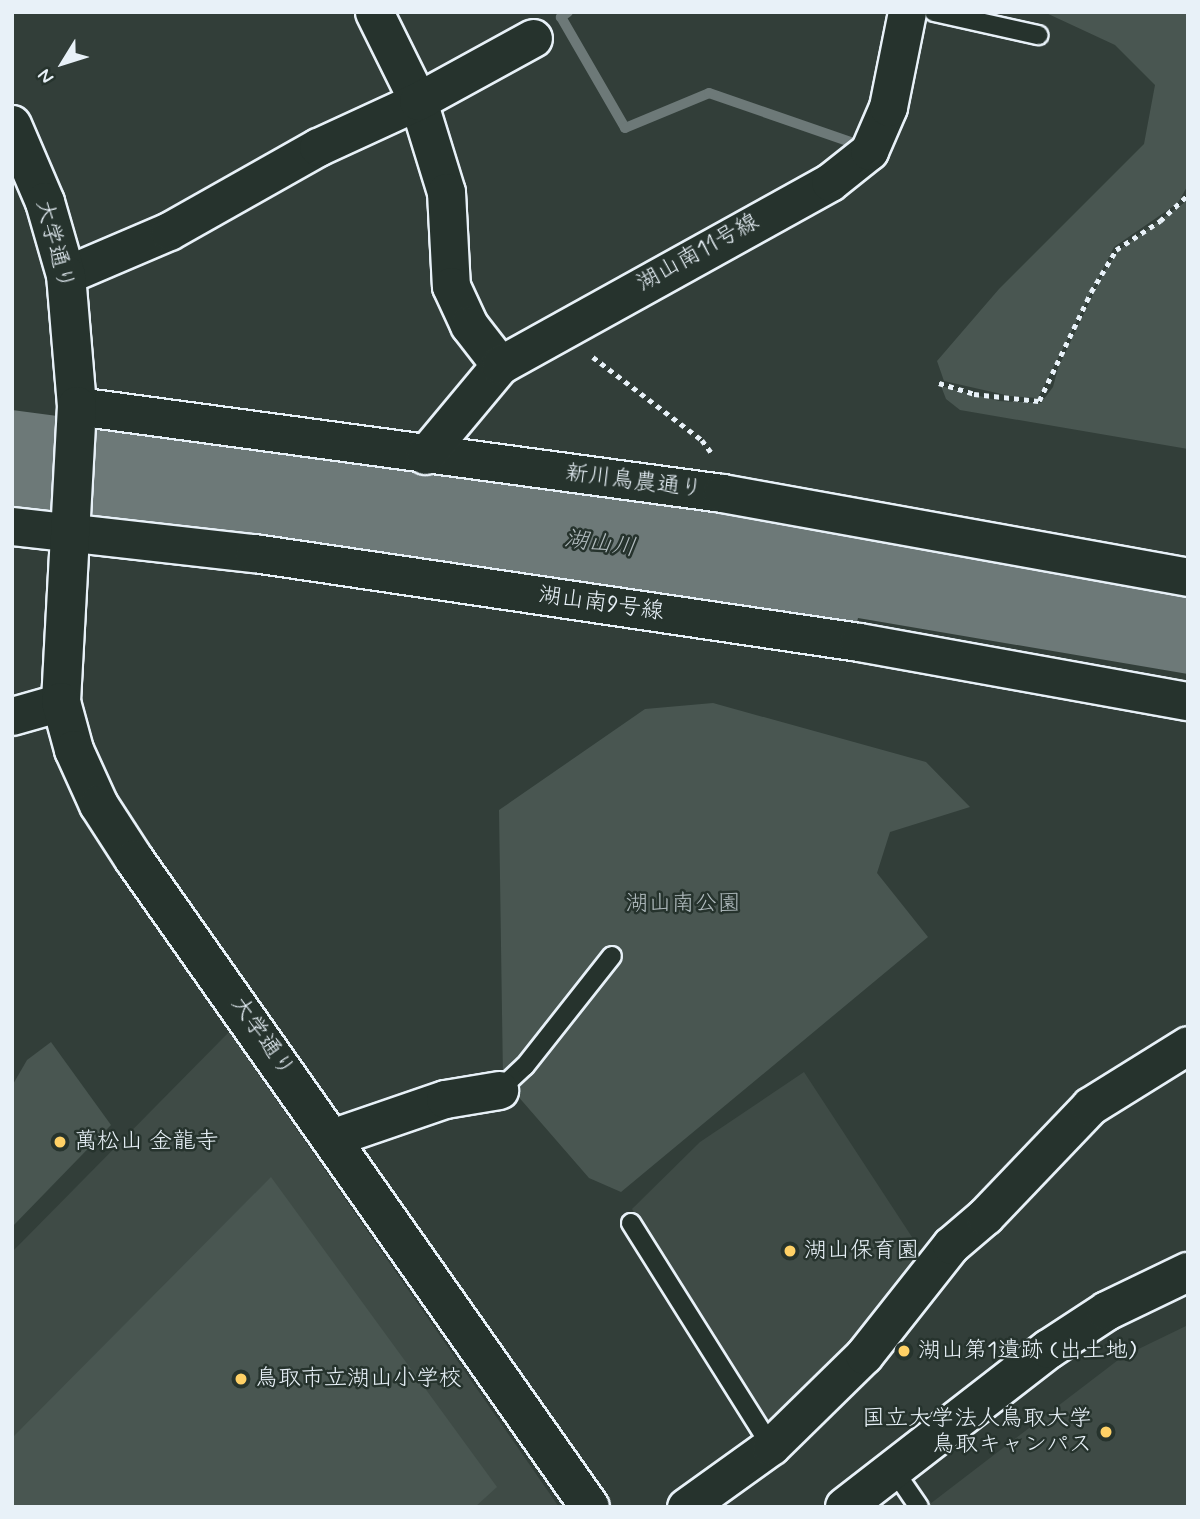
<!DOCTYPE html>
<html>
<head>
<meta charset="utf-8">
<style>
	body { margin:0 }
	#map { position:relative; width:1200px; height:1519px; overflow:hidden; background:#323e39; font-family:Mynerve,"Klee One",sans-serif }
	div>[style] { position:absolute }
	.built>* { inset:0; background:#3f4b46 }
	.green>* { inset:0; background:#495651 }
	.water>* { inset:0; background:#6d7978 }
	.stream>* { height:10px; margin:-5px; padding:0 5px; transform-origin:5px; border-radius:5px; background:#6d7978 }
	.path>* { height:4.5px; margin-top:-2.25px; transform-origin:0; background:repeating-linear-gradient(90deg,#e8f1f8 0 5px,transparent 0 10px) }
	.roads { filter:drop-shadow(2px 0 #e8f1f8) drop-shadow(-2px 0 #e8f1f8) drop-shadow(0 2px #e8f1f8) drop-shadow(0 -2px #e8f1f8) }
	.service>* { height:18px; margin:-9px; padding:0 9px; transform-origin:9px; border-radius:9px; background:#26332d }
	.minor>* { height:37px; margin:-18.5px; padding:0 18.5px; transform-origin:18.5px; border-radius:18.5px; background:#26332d }
	.tertiary>* { height:38px; margin:-19px; padding:0 19px; transform-origin:19px; border-radius:19px; background:#26332d }
	.secondary>* { height:38px; margin:-19px; padding:0 19px; transform-origin:19px; border-radius:19px; background:#26332d }
	.dots>* { width:19px; height:19px; translate:-50% -50%; box-sizing:border-box; border:4px solid #26332d; border-radius:50% }
	span { translate:-50% -50%; white-space:nowrap; text-align:center; line-height:1.15; -webkit-text-stroke:5px #26332d; paint-order:stroke }
	.street-label { font-size:23px; color:#e8f1f8 }
	.park-label { font-size:23px; color:#b0bbbe }
	.poi-label { font-size:23px; color:#e8f1f8 }
	.left { translate:0 -50%; text-align:left }
	.right { translate:-100% -50%; text-align:right }
	.water-label { font-size:24px; color:#b1bbbe; font-style:italic }
	.frame { position:absolute; inset:0; border:14px solid #e8f1f8; pointer-events:none }
	.north { position:absolute; left:28px; top:28px; width:70px; height:70px; -webkit-text-stroke:5px #26332d; paint-order:stroke; rotate:232deg; font-size:19px; font-weight:700; line-height:28px; text-align:center; color:#e8f1f8 }
	.north::after { content:''; display:block; margin:auto; width:24px; height:32px; background:#e8f1f8; clip-path:polygon(50% 0,100% 100%,50% 72%,0 100%) }
</style>
</head>
<body>
<div id="map">
	<div class="built">
		<div style="clip-path:polygon(229px 1032px,559px 1507px,12px 1507px,12px 1252px)"></div>
		<div style="clip-path:polygon(804px 1072px,927px 1260px,773px 1433px,632px 1209px,700px 1142px)"></div>
		<div style="clip-path:polygon(1188px 1325px,1188px 1507px,926px 1507px,1122px 1357px)"></div>
	</div>
	<div class="green">
		<div style="clip-path:polygon(1044px 12px,1188px 12px,1188px 185px,1178px 203px,1114px 247px,1038px 398px,1010px 396px,944px 381px,937px 361px,999px 289px,1144px 144px,1155px 85px,1115px 45px)"></div>
		<div style="clip-path:polygon(1188px 200px,1188px 449px,960px 410px,946px 399px,941px 386px,999px 401px,1041px 403px,1053px 387px,1058px 368px,1104px 272px,1119px 250px)"></div>
		<div style="clip-path:polygon(713px 703px,926px 762px,970px 807px,890px 832px,877px 873px,928px 937px,621px 1192px,589px 1178px,503px 1079px,499px 810px,645px 709px)"></div>
		<div style="clip-path:polygon(51px 1042px,111px 1125px,12px 1227px,12px 1086px,27px 1060px)"></div>
		<div style="clip-path:polygon(271px 1177px,497px 1487px,475px 1507px,12px 1507px,12px 1438px)"></div>
	</div>
	<div class="water">
		<div style="clip-path:polygon(12px 410px,653px 495px,1188px 590px,1188px 674px,858px 618px,855px 630px,12px 510px)"></div>
	</div>
	<div class="stream">
		<div style="left:568px;top:12px;width:9px;rotate:144deg"></div>
		<div style="left:561px;top:17px;width:128px;rotate:60deg"></div>
		<div style="left:625px;top:128px;width:91px;rotate:-22.6deg"></div>
		<div style="left:709px;top:93px;width:159px;rotate:19.1deg"></div>
	</div>
	<div class="path">
		<div style="left:593px;top:357px;width:137px;rotate:37.3deg"></div>
		<div style="left:702px;top:440px;width:15px;rotate:53deg"></div>
		<div style="left:939px;top:383px;width:37px;rotate:17deg"></div>
		<div style="left:974px;top:394px;width:65px;rotate:6.1deg"></div>
		<div style="left:1039px;top:401px;width:121px;rotate:-64.5deg"></div>
		<div style="left:1091px;top:292px;width:49px;rotate:-59.2deg"></div>
		<div style="left:1116px;top:250px;width:53px;rotate:-33.4deg"></div>
		<div style="left:1160px;top:221px;width:38px;rotate:-43deg"></div>
	</div>
	<div class="roads">
		<div class="service">
			<div style="left:934px;top:12px;width:107px;rotate:12.5deg"></div>
			<div style="left:499px;top:1090px;width:35px;rotate:-43deg"></div>
			<div style="left:525px;top:1066px;width:140px;rotate:-51.7deg"></div>
			<div style="left:631px;top:1223px;width:263px;rotate:57.9deg"></div>
			<div style="left:893px;top:1469px;width:46px;rotate:55.6deg"></div>
		</div>
		<div class="minor">
			<div style="left:374px;top:12px;width:99px;rotate:63.7deg"></div>
			<div style="left:418px;top:101px;width:95px;rotate:72.9deg"></div>
			<div style="left:446px;top:192px;width:94px;rotate:87deg"></div>
			<div style="left:451px;top:286px;width:43px;rotate:65.2deg"></div>
			<div style="left:469px;top:325px;width:51px;rotate:52.2deg"></div>
			<div style="left:66px;top:275px;width:112px;rotate:-23.1deg"></div>
			<div style="left:169px;top:231px;width:171px;rotate:-29.4deg"></div>
			<div style="left:318px;top:147px;width:110px;rotate:-24.7deg"></div>
			<div style="left:418px;top:101px;width:131px;rotate:-28.7deg"></div>
			<div style="left:77px;top:406px;width:651px;rotate:7.68deg"></div>
			<div style="left:722px;top:493px;width:474px;rotate:10.2deg"></div>
			<div style="left:425px;top:455px;width:117px;rotate:-50.2deg"></div>
			<div style="left:500px;top:365px;width:377px;rotate:-29deg"></div>
			<div style="left:830px;top:182px;width:50px;rotate:-38.5deg"></div>
			<div style="left:869px;top:151px;width:48px;rotate:-66.6deg"></div>
			<div style="left:888px;top:107px;width:97px;rotate:-78.7deg"></div>
			<div style="left:12px;top:526px;width:244px;rotate:6.4deg"></div>
			<div style="left:254px;top:553px;width:612px;rotate:8.37deg"></div>
			<div style="left:859px;top:642px;width:334px;rotate:10.2deg"></div>
			<div style="left:12px;top:716px;width:51px;rotate:-15.9deg"></div>
			<div style="left:334px;top:1137px;width:117px;rotate:-18.9deg"></div>
			<div style="left:445px;top:1099px;width:55px;rotate:-9.5deg"></div>
			<div style="left:686px;top:1507px;width:105px;rotate:-35.7deg"></div>
			<div style="left:771px;top:1446px;width:130px;rotate:-44.4deg"></div>
			<div style="left:864px;top:1355px;width:140px;rotate:-51.7deg"></div>
			<div style="left:951px;top:1245px;width:45px;rotate:-40.5deg"></div>
			<div style="left:985px;top:1216px;width:152px;rotate:-46.3deg"></div>
			<div style="left:1090px;top:1106px;width:115px;rotate:-31.9deg"></div>
		</div>
		<div class="tertiary">
			<div style="left:12px;top:125px;width:84px;rotate:66.8deg"></div>
			<div style="left:45px;top:202px;width:76px;rotate:74deg"></div>
			<div style="left:66px;top:275px;width:131px;rotate:85.2deg"></div>
			<div style="left:77px;top:406px;width:296px;rotate:93.1deg"></div>
			<div style="left:61px;top:702px;width:50px;rotate:74.8deg"></div>
			<div style="left:74px;top:750px;width:60px;rotate:65.6deg"></div>
			<div style="left:99px;top:805px;width:64px;rotate:57.1deg"></div>
			<div style="left:134px;top:859px;width:792px;rotate:54.87deg"></div>
		</div>
		<div class="secondary">
			<div style="left:845px;top:1507px;width:258px;rotate:-37.8deg"></div>
			<div style="left:1049px;top:1349px;width:69px;rotate:-33.2deg"></div>
			<div style="left:1107px;top:1311px;width:90px;rotate:-25.7deg"></div>
		</div>
	</div>
	<div class="dots">
		<div style="left:60px;top:1142px;background:#ffd166"></div>
		<div style="left:790px;top:1251px;background:#ffd166"></div>
		<div style="left:904px;top:1351px;background:#ffd166"></div>
		<div style="left:241px;top:1379px;background:#ffd166"></div>
		<div style="left:1106px;top:1432px;background:#ffd166"></div>
	</div>
	<div class="street-label">
		<span style="left:54px;top:245px;rotate:75deg">大学通り</span>
		<span style="left:698px;top:253px;rotate:-29deg">湖山南11号線</span>
		<span style="left:634px;top:482px;rotate:7deg">新川鳥農通り</span>
		<span style="left:601px;top:604px;rotate:8deg">湖山南9号線</span>
		<span style="left:262px;top:1037px;rotate:55deg">大学通り</span>
	</div>
	<div class="park-label">
		<span style="left:683px;top:904px">湖山南公園</span>
	</div>
	<div class="poi-label">
		<span class="left" style="left:74px;top:1142px">萬松山 金龍寺</span>
		<span class="left" style="left:804px;top:1251px">湖山保育園</span>
		<span class="left" style="left:918px;top:1351px">湖山第1遺跡 (出土地)</span>
		<span class="left" style="left:255px;top:1379px">鳥取市立湖山小学校</span>
		<span class="right" style="left:1092px;top:1432px">国立大学法人鳥取大学<br>鳥取キャンパス</span>
	</div>
	<div class="water-label">
		<span style="left:600px;top:544px;rotate:8deg">湖山川</span>
	</div>
	<div class="frame"></div>
	<div class="north">N</div>
</div>
</body>
</html>
